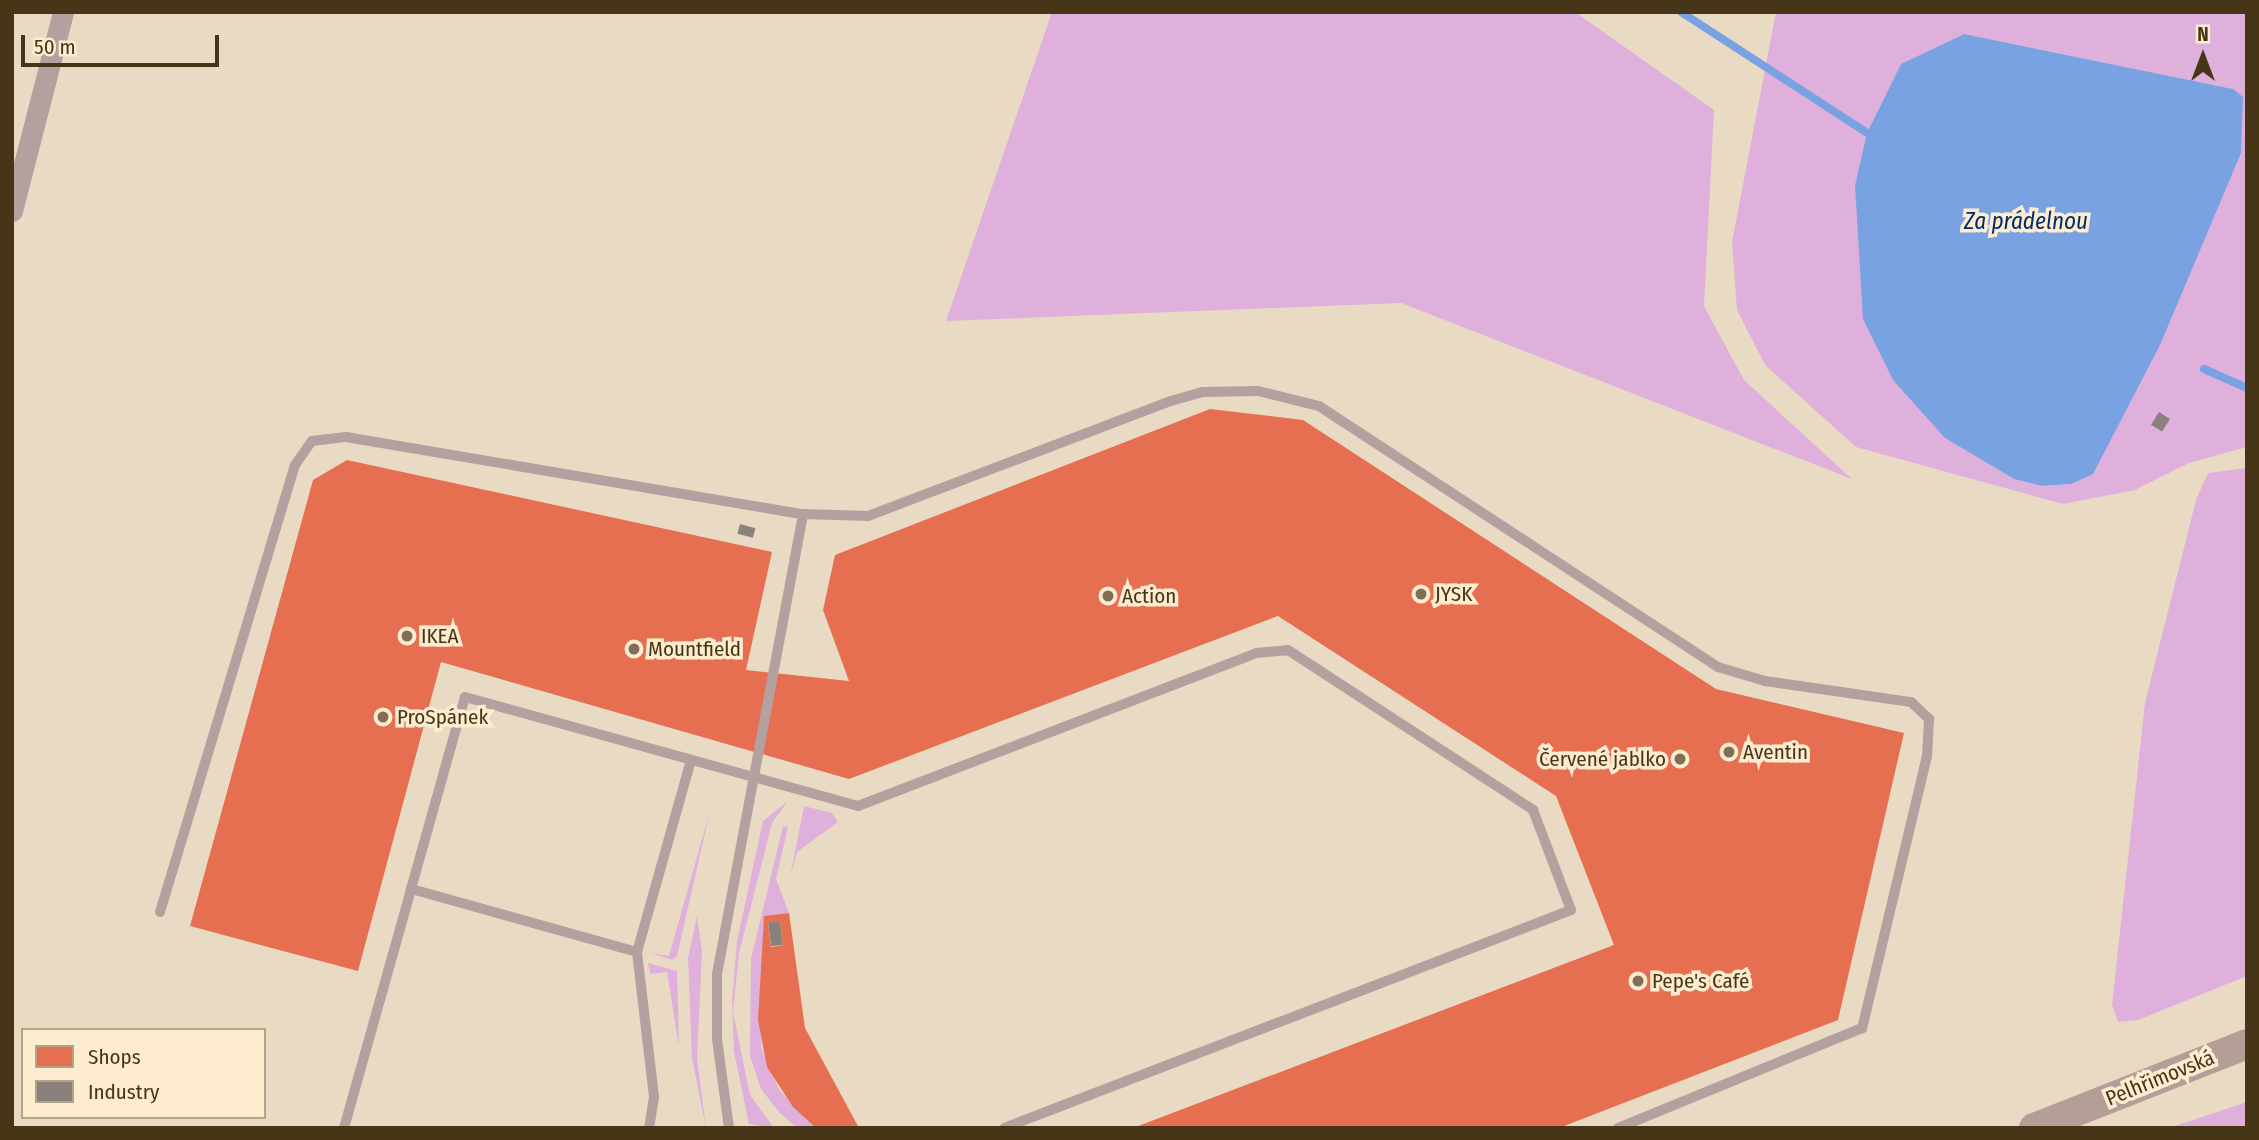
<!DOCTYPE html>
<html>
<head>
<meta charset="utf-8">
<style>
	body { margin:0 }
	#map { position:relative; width:2259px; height:1140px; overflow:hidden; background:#e9dac4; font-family:"Fira Sans Condensed",sans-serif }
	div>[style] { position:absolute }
	.green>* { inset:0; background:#e0b0dc }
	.water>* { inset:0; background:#78a2e1 }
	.shops>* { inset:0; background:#e76f51 }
	.industry>* { inset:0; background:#8a817c; transform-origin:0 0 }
	.stream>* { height:8px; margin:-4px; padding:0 4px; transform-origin:4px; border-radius:4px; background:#78a2e1 }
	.lane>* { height:10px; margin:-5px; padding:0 5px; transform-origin:5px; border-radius:5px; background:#b4a09e }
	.street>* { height:21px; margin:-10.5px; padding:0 10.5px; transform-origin:10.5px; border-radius:10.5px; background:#b4a09e }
	.secondary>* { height:30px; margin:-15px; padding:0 15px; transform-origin:15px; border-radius:15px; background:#b39e98 }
	.dots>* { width:19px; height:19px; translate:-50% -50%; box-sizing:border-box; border:4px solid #feecd1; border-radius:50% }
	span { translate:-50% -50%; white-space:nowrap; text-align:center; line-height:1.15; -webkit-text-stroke:7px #feecd1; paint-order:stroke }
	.poi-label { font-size:21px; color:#473518 }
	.left { translate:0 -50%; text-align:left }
	.right { translate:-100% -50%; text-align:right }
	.street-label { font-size:21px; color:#473518 }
	.water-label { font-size:23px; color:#002d6a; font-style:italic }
	.frame { position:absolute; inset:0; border:14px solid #473518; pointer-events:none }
	.legend { position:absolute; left:21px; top:1028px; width:245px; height:91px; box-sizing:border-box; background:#feecd1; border:2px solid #b5a387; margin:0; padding:9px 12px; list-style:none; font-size:21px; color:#473518 }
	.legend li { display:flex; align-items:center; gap:14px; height:35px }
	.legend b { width:35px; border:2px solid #b5a387 }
	.north { position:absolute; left:2168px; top:21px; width:70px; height:70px; -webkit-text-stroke:5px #feecd1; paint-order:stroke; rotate:0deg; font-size:19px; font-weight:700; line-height:28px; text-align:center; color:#473518 }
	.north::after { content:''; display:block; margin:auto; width:24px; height:32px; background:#473518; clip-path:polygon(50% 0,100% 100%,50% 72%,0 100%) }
	.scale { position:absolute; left:21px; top:35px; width:198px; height:32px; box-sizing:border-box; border:4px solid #473518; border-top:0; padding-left:9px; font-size:21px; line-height:24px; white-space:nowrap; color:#473518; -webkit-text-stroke:5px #feecd1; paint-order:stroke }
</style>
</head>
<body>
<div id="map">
	<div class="green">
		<div style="clip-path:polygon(1052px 12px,1575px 12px,1714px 110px,1704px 306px,1744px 380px,1852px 479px,1401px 303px,946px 321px)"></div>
		<div style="clip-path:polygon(evenodd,1776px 12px,2247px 12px,2247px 447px,2189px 463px,2135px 490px,2063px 504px,1856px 447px,1765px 365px,1737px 310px,1732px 242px,1776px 12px,1964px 34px,2233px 89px,2071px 484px,2042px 486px,2014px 479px,1945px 438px,1855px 185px,1867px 133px,1901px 64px,1964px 34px)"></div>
		<div style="clip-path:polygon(2247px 468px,2247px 976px,2138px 1020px,2118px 1022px,2112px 1005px,2145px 703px,2196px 500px,2208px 473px)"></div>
		<div style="clip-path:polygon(788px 801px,772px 823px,739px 953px,733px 1012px,750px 1095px,774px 1128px,749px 1124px,734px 1052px,732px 1000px,737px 941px,763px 821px)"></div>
		<div style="clip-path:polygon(804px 806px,832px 813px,838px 822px,797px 852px,790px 878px)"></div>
		<div style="clip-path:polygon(710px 811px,677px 956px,672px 960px,651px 953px,669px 956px)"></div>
		<div style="clip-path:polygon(783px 826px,788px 827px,776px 879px,789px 913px,764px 917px,761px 1047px,779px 1090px,816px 1128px,797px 1128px,779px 1112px,761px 1089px,750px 1056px,751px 959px)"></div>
		<div style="clip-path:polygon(697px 916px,702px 952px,697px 1058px,706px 1128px,692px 1058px,688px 958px)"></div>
		<div style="clip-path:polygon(648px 963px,677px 971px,679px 1047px,667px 972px,650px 974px)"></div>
		<div style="clip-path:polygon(2247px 1102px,2247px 1128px,2169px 1128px)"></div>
	</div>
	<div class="water">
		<div style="clip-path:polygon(1964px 34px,2233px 89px,2243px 97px,2241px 153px,2160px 345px,2093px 474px,2071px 484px,2042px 486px,2014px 479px,1945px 438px,1893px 380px,1863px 319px,1855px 185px,1867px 133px,1901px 64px)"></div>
	</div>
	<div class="shops">
		<div style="clip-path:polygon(1210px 409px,1303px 420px,1716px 689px,1904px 733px,1838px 1020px,1559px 1128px,1133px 1128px,1614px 945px,1556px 796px,1278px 616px,849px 779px,441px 662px,358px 971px,190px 926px,313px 480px,347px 460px,772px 552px,746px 670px,849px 681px,823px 610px,835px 555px)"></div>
		<div style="clip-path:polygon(evenodd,789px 913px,805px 1028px,859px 1128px,816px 1128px,793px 1107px,767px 1067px,758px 1020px,764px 916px,789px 913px,780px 921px,783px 945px,771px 947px,768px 923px,780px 921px)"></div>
	</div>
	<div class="industry">
		<div style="left:2159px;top:412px;width:13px;height:15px;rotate:32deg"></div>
		<div style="left:740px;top:524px;width:16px;height:10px;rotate:15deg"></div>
		<div style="left:780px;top:921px;width:24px;height:12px;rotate:83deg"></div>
	</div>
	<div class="stream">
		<div style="left:1681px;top:12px;width:222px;rotate:33deg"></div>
		<div style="left:2204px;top:369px;width:47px;rotate:23.8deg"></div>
	</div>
	<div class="lane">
		<div style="left:691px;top:760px;width:199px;rotate:105.7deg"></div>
		<div style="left:637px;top:952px;width:235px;rotate:-164.4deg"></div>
		<div style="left:411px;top:889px;width:199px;rotate:-74.3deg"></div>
		<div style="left:465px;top:697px;width:408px;rotate:15.5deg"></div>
		<div style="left:858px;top:806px;width:426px;rotate:-21deg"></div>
		<div style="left:1256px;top:653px;width:32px;rotate:-5deg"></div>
		<div style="left:1288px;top:650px;width:293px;rotate:33.1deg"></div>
		<div style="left:1533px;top:810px;width:107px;rotate:69.2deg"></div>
		<div style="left:1571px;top:910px;width:607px;rotate:158.97deg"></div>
		<div style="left:160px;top:912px;width:467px;rotate:-73.2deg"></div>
		<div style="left:295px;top:465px;width:29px;rotate:-55deg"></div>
		<div style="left:312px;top:441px;width:34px;rotate:-7deg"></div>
		<div style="left:346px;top:437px;width:463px;rotate:9.6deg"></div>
		<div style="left:803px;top:514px;width:65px;rotate:1.8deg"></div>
		<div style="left:868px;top:516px;width:324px;rotate:-20.8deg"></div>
		<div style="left:1171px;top:401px;width:33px;rotate:-16deg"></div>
		<div style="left:1203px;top:392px;width:55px;rotate:-1deg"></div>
		<div style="left:1258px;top:391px;width:63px;rotate:13.8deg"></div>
		<div style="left:1319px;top:406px;width:477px;rotate:33.2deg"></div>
		<div style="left:1718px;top:667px;width:49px;rotate:16.6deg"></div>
		<div style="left:1765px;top:681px;width:148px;rotate:8.2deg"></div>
		<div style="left:1911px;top:702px;width:25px;rotate:43deg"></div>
		<div style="left:1929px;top:719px;width:37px;rotate:93deg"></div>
		<div style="left:1927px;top:756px;width:280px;rotate:103.4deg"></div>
		<div style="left:1862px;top:1028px;width:264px;rotate:157.7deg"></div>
		<div style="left:637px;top:952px;width:146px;rotate:83.3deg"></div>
		<div style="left:654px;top:1097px;width:31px;rotate:99deg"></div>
		<div style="left:344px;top:1128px;width:248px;rotate:-74.3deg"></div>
		<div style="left:729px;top:1128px;width:90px;rotate:-97.7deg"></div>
		<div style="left:717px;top:1039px;width:65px;rotate:-90deg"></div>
		<div style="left:717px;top:974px;width:468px;rotate:-79.4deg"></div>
	</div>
	<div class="street">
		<div style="left:12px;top:211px;width:205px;rotate:-75.6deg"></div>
	</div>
	<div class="secondary">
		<div style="left:2034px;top:1128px;width:229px;rotate:-21.5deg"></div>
	</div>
	<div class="dots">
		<div style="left:1421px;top:594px;background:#806f54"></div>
		<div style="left:1108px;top:596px;background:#806f54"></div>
		<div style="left:407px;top:636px;background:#806f54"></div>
		<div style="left:634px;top:649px;background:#806f54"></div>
		<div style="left:383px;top:717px;background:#806f54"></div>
		<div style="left:1729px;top:752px;background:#806f54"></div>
		<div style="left:1680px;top:759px;background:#806f54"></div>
		<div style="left:1638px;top:981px;background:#806f54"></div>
	</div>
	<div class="poi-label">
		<span class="left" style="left:1435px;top:594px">JYSK</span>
		<span class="left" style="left:1122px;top:596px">Action</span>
		<span class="left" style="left:421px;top:636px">IKEA</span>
		<span class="left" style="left:648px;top:649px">Mountfield</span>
		<span class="left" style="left:397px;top:717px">ProSpánek</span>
		<span class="left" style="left:1743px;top:752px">Aventin</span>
		<span class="right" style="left:1666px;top:759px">Červené jablko</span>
		<span class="left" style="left:1652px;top:981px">Pepe's Café</span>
	</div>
	<div class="street-label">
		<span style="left:2160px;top:1078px;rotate:-22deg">Pelhřimovská</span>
	</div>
	<div class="water-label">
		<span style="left:2026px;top:221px">Za prádelnou</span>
	</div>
	<div class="frame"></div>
	<ul class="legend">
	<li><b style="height:19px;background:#e76f51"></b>Shops</li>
	<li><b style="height:19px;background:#8a817c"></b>Industry</li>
	</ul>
	<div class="north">N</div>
	<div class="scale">50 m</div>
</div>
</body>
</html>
